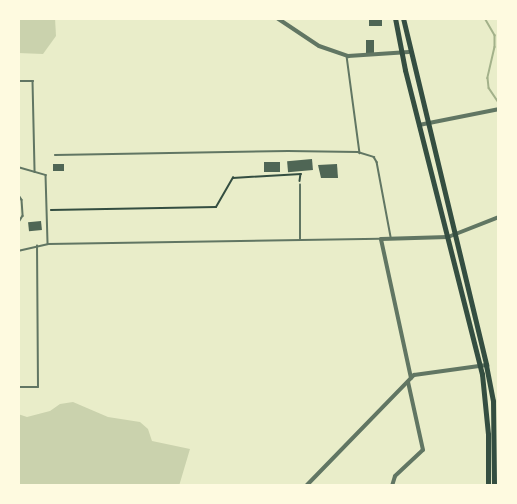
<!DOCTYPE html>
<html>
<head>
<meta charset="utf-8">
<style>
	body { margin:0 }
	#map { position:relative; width:517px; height:504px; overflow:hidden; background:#e9edc9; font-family:"Zilla Slab",serif }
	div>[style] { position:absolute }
	.green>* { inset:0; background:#cad2ad }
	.stream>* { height:1.5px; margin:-0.75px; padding:0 0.75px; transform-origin:0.75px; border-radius:0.75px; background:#a3b18a }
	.building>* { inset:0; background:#4f6655; transform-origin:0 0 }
	.path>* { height:1.5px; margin:-0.75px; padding:0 0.75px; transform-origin:0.75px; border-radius:0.75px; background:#344e41 }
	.service>* { height:1.5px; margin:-0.75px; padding:0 0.75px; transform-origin:0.75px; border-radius:0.75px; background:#617663 }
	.minor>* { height:4px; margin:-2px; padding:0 2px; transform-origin:2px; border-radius:2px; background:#617663 }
	.secondary>* { height:5px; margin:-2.5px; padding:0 2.5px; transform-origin:2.5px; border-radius:2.5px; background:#344e41 }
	span { translate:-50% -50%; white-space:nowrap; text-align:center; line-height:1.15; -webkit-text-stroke:6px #fefae0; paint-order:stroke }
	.frame { position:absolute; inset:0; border:20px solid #fefae0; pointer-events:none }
</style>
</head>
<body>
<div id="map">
	<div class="green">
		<div style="clip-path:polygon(18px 18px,55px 18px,56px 36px,43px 54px,18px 53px)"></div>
		<div style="clip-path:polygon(73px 402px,108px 417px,140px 422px,148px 429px,152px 441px,190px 449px,179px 486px,18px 486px,18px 414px,27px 417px,50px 411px,60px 404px)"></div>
	</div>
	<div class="stream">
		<div style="left:485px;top:18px;width:20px;rotate:60deg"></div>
		<div style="left:495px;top:35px;width:12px;rotate:90deg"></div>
		<div style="left:495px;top:47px;width:32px;rotate:103deg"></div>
		<div style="left:488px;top:78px;width:10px;rotate:84deg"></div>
		<div style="left:489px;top:88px;width:18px;rotate:56deg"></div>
	</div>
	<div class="building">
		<div style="left:369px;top:18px;width:13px;height:8px"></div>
		<div style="left:366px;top:40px;width:8px;height:13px"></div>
		<div style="left:312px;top:159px;width:11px;height:25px;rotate:85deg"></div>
		<div style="left:264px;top:162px;width:16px;height:10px"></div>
		<div style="left:53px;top:164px;width:11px;height:7px"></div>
		<div style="clip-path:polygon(337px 164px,338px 178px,321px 178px,318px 165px)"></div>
		<div style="left:41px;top:221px;width:9px;height:13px;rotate:84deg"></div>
	</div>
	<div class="path">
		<div style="left:51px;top:210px;width:165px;rotate:-1deg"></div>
		<div style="left:216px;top:207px;width:34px;rotate:-60deg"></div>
		<div style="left:233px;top:178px;width:68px;rotate:-3.4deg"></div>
		<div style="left:301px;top:174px;width:7px;rotate:98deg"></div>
	</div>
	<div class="service">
		<div style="left:347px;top:56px;width:98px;rotate:82.4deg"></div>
		<div style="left:18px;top:81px;width:15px"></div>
		<div style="left:33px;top:81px;width:91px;rotate:88.7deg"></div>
		<div style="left:55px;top:155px;width:233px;rotate:-1deg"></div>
		<div style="left:288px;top:151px;width:70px;rotate:0.8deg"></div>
		<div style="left:358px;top:152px;width:17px;rotate:17deg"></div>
		<div style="left:374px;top:157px;width:6px;rotate:59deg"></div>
		<div style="left:377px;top:162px;width:76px;rotate:79.4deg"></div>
		<div style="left:18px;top:167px;width:29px;rotate:16deg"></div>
		<div style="left:46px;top:175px;width:69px;rotate:88.3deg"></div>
		<div style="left:18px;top:194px;width:7px;rotate:56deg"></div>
		<div style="left:22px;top:200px;width:16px;rotate:86deg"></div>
		<div style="left:23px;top:216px;width:9px;rotate:122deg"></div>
		<div style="left:300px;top:240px;width:55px;rotate:-90deg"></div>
		<div style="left:18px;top:251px;width:31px;rotate:-13deg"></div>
		<div style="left:48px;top:244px;width:332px;rotate:-0.9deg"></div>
		<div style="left:18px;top:387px;width:20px"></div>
		<div style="left:38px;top:387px;width:141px;rotate:-90.4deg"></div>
	</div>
	<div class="minor">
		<div style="left:277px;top:18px;width:50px;rotate:33.7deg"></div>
		<div style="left:319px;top:46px;width:31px;rotate:19deg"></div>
		<div style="left:348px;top:56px;width:61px;rotate:-3.8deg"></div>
		<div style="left:419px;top:125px;width:82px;rotate:-11.3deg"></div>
		<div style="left:411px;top:378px;width:142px;rotate:-102.2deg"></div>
		<div style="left:381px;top:239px;width:67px;rotate:-1.7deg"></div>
		<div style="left:448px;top:237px;width:55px;rotate:-21.4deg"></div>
		<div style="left:306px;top:486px;width:155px;rotate:-45.8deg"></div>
		<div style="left:414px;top:375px;width:73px;rotate:-7.9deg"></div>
		<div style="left:392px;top:486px;width:10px;rotate:-73deg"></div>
		<div style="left:395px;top:476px;width:38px;rotate:-43deg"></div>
		<div style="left:423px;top:450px;width:70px;rotate:-102.4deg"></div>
	</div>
	<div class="secondary">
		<div style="left:395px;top:18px;width:53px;rotate:79.1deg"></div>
		<div style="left:405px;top:70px;width:314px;rotate:75.8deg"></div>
		<div style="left:482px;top:374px;width:60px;rotate:84.3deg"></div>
		<div style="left:488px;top:434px;width:52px;rotate:90deg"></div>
		<div style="left:403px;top:18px;width:357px;rotate:76.5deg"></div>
		<div style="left:486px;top:365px;width:37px;rotate:79deg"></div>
		<div style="left:493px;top:401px;width:85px;rotate:89.3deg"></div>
	</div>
	<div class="frame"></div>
</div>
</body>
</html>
